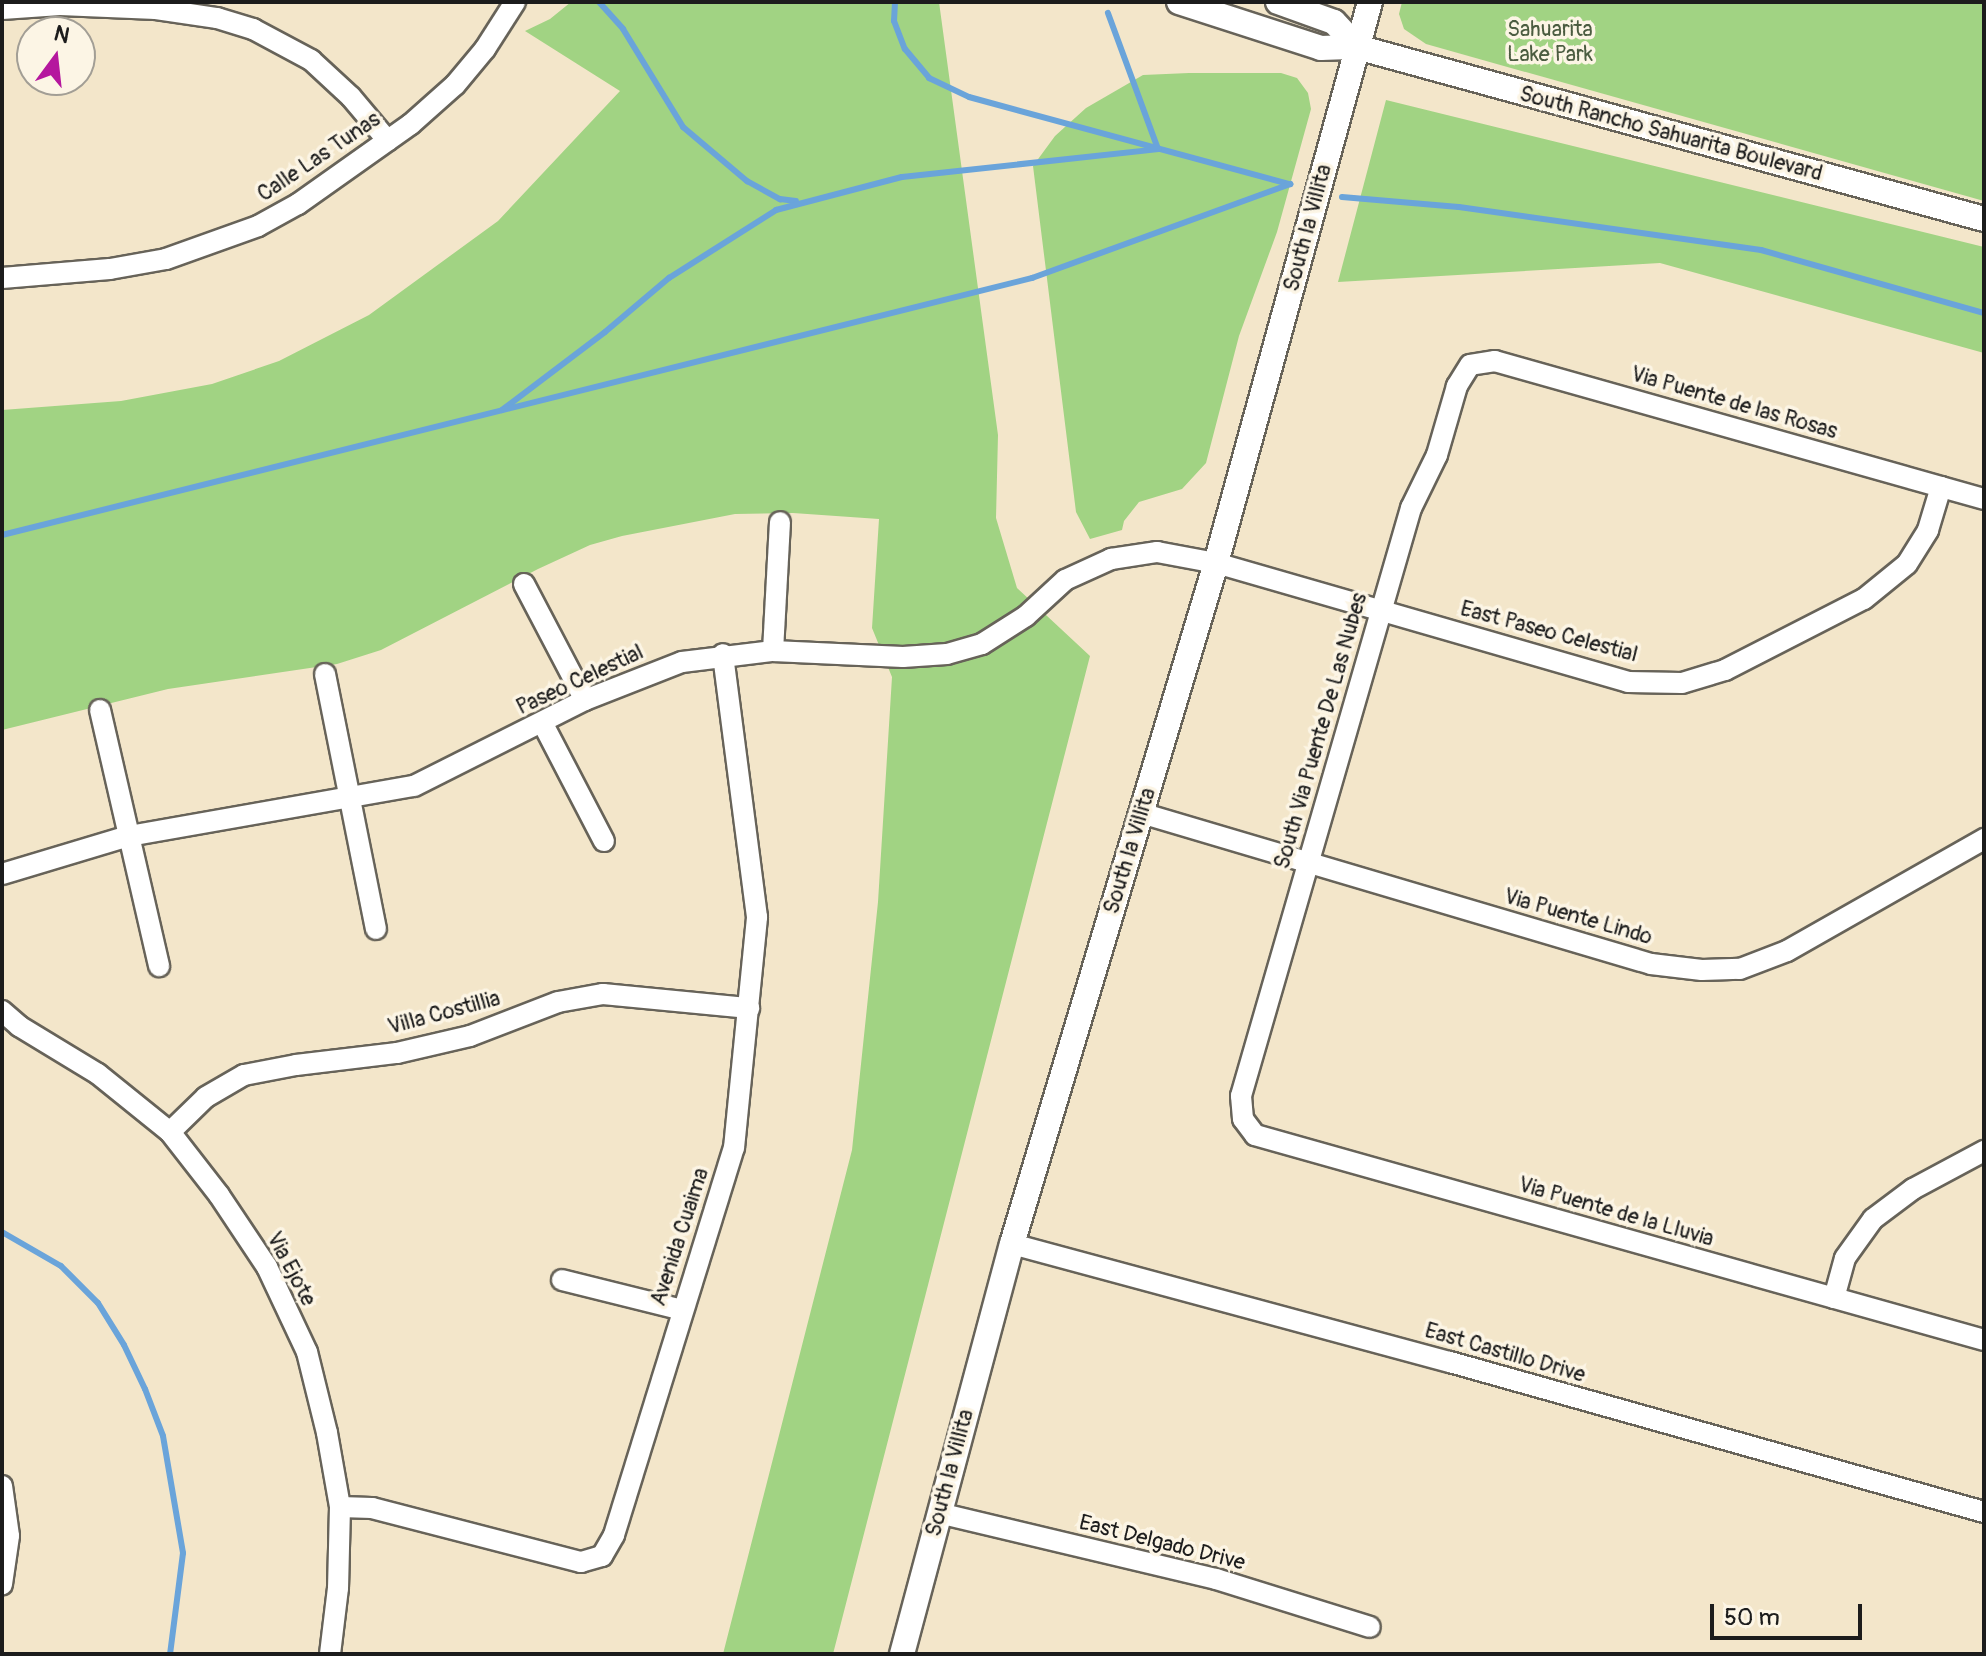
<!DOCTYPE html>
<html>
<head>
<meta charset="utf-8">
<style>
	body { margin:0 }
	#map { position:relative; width:1986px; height:1656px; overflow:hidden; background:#f3e6ca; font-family:Pangolin,sans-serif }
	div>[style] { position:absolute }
	.green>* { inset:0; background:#a1d383 }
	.stream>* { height:6px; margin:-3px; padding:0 3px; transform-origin:3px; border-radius:3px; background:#6aa4da }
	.roads { filter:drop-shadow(2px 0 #676359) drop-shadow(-2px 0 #676359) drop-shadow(0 2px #676359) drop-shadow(0 -2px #676359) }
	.minor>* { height:20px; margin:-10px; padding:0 10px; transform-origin:10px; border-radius:10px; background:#fff }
	.tertiary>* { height:24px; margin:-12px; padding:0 12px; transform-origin:12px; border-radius:12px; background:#fff }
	span { translate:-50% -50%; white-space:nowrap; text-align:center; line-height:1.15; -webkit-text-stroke:7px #fcf5e5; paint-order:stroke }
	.park-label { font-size:22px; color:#4b5c40 }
	.street-label { font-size:22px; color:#1c1c1c }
	.frame { position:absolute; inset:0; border:4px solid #1c1c1c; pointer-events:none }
	.north { position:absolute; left:16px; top:16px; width:80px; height:80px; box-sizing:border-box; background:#fcf5e5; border:2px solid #a29e95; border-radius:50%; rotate:15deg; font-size:22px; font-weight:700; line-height:32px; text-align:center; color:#1c1c1c }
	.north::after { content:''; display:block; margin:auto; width:28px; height:36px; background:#b5179e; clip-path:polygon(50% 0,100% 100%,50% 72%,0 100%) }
	.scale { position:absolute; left:1710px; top:1604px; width:152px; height:36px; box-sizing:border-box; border:4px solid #1c1c1c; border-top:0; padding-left:10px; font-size:24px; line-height:28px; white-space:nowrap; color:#1c1c1c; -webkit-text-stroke:6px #fcf5e5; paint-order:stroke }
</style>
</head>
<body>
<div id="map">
	<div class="green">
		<div style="clip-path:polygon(571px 2px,939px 2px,998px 435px,996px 518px,1017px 588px,1090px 656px,833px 1654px,723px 1654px,852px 1150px,878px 902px,892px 677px,872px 628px,879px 519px,793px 513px,735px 514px,622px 536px,590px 545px,538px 569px,381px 650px,337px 664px,168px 689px,2px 730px,2px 410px,121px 401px,212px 384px,279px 361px,369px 315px,498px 221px,620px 91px,525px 31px,550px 19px)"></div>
		<div style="clip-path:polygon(1402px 2px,1984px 2px,1984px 201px,1426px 44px,1404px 29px,1399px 14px)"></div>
		<div style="clip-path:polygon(1189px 73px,1281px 73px,1297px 78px,1308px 93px,1311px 109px,1277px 232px,1239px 336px,1206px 463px,1182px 489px,1139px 502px,1124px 521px,1122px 530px,1090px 539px,1076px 512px,1033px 166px,1055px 136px,1086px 108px,1143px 75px)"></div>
		<div style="clip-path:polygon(1386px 100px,1984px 247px,1984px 353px,1660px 263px,1338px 282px)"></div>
	</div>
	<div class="stream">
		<div style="left:599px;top:2px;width:36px;rotate:48deg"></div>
		<div style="left:623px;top:29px;width:115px;rotate:58.5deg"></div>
		<div style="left:683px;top:127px;width:84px;rotate:40.2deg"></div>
		<div style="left:747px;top:181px;width:38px;rotate:29deg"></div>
		<div style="left:780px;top:199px;width:16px;rotate:7deg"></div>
		<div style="left:895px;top:2px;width:19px;rotate:93deg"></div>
		<div style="left:894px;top:21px;width:30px;rotate:69deg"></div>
		<div style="left:905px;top:49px;width:38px;rotate:50deg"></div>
		<div style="left:929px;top:78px;width:44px;rotate:25.4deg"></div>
		<div style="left:969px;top:97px;width:333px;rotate:15.2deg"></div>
		<div style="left:1342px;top:197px;width:117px;rotate:4.9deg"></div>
		<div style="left:1459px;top:207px;width:305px;rotate:8.1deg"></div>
		<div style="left:1761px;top:250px;width:232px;rotate:15.8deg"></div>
		<div style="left:502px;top:410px;width:129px;rotate:-37.1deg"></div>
		<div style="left:605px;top:332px;width:84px;rotate:-40.2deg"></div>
		<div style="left:669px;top:278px;width:127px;rotate:-32.4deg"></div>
		<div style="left:776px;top:210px;width:130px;rotate:-14.7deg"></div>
		<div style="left:902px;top:177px;width:258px;rotate:-6.2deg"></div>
		<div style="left:1158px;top:149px;width:145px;rotate:-110.2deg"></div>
		<div style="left:2px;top:535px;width:1062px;rotate:-14.01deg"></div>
		<div style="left:1032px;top:278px;width:275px;rotate:-20deg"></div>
		<div style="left:2px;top:1232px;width:68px;rotate:30deg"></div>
		<div style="left:61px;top:1266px;width:52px;rotate:45deg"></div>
		<div style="left:98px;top:1303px;width:49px;rotate:58.2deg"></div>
		<div style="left:124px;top:1345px;width:49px;rotate:64.5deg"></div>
		<div style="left:145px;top:1389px;width:50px;rotate:69deg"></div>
		<div style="left:163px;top:1436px;width:119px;rotate:80.3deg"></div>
		<div style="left:183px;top:1553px;width:102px;rotate:97.3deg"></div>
	</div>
	<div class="roads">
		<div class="minor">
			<div style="left:2px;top:9px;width:58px;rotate:-3.9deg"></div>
			<div style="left:60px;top:5px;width:96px;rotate:2.4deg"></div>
			<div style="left:156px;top:9px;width:62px;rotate:8.4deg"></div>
			<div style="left:217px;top:18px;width:38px;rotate:17deg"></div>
			<div style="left:253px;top:29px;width:66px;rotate:28.1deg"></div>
			<div style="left:311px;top:60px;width:54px;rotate:42.8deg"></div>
			<div style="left:351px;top:97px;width:57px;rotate:49.9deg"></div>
			<div style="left:2px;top:278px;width:108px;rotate:-4.8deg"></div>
			<div style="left:110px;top:269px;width:57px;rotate:-10.1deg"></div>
			<div style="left:166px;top:259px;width:98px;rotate:-19.7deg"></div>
			<div style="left:258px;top:226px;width:46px;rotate:-28.8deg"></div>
			<div style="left:298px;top:204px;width:138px;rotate:-35.3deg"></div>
			<div style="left:411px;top:124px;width:59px;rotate:-41.6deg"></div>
			<div style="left:455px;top:85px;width:47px;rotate:-50.2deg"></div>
			<div style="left:485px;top:49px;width:56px;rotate:-57.4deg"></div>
			<div style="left:1984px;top:499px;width:508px;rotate:-164.24deg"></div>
			<div style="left:1495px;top:361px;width:25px;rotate:171deg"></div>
			<div style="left:1470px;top:365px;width:25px;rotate:122deg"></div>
			<div style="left:1457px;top:386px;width:72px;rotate:106.2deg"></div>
			<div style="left:1437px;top:455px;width:59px;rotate:116.1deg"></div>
			<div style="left:1411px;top:508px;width:612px;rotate:106.13deg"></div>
			<div style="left:1241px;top:1096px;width:23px;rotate:85deg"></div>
			<div style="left:1243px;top:1119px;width:20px;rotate:53deg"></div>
			<div style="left:1255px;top:1135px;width:757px;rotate:15.71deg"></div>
			<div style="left:524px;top:584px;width:131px;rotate:62.3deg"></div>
			<div style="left:773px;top:651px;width:129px;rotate:-86.9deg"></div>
			<div style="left:325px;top:674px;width:260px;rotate:78.7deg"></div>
			<div style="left:100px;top:710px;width:263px;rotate:77deg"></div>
			<div style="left:543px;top:724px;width:132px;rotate:62.5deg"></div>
			<div style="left:1141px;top:813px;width:532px;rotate:16.49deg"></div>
			<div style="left:1651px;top:964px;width:51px;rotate:6.7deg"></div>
			<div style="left:1702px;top:970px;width:38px;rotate:-2deg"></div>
			<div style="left:1740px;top:969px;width:50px;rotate:-21deg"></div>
			<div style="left:1787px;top:951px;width:227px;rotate:-29.6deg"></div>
			<div style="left:2px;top:874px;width:133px;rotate:-16.7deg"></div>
			<div style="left:129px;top:836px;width:289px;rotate:-10deg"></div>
			<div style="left:414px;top:786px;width:191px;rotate:-26.7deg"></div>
			<div style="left:585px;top:700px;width:104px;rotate:-21.4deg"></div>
			<div style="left:682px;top:662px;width:92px;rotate:-6.9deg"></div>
			<div style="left:773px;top:651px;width:130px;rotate:2.6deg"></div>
			<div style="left:903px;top:657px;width:44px;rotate:-3.9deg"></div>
			<div style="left:947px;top:654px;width:36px;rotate:-16deg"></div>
			<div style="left:982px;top:644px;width:52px;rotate:-32.5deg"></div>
			<div style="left:1026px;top:616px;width:53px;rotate:-42.7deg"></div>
			<div style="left:1065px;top:580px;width:51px;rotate:-24.5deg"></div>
			<div style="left:1111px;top:559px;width:47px;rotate:-8.7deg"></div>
			<div style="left:1157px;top:552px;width:60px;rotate:10.6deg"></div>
			<div style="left:1216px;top:563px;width:429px;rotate:16.1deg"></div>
			<div style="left:1628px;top:682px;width:54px;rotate:1.1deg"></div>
			<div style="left:1682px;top:683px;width:45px;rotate:-16.8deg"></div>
			<div style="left:1725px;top:670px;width:156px;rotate:-27.1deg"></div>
			<div style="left:1864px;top:599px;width:55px;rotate:-39.1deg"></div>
			<div style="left:1907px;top:564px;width:40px;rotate:-58deg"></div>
			<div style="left:1928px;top:530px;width:45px;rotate:-73.2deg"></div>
			<div style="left:2px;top:1011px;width:23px;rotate:41deg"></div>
			<div style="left:19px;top:1026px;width:92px;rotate:31.3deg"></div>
			<div style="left:98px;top:1074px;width:92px;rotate:38.9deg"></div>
			<div style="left:170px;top:1132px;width:80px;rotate:52.1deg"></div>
			<div style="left:219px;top:1195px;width:87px;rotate:56.3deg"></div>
			<div style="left:267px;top:1267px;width:94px;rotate:64.8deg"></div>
			<div style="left:307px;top:1352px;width:83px;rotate:76.1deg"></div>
			<div style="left:327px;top:1433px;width:75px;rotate:80deg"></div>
			<div style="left:340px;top:1507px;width:81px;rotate:91.4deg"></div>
			<div style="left:338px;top:1588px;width:66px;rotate:96.9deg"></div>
			<div style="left:170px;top:1132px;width:50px;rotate:-44.2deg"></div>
			<div style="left:206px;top:1097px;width:44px;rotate:-30.1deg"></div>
			<div style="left:244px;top:1075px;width:53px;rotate:-10.9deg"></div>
			<div style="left:296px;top:1065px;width:102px;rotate:-6.8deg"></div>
			<div style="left:397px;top:1053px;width:75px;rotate:-13.1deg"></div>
			<div style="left:470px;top:1036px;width:94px;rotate:-21.1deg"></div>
			<div style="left:558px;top:1002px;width:46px;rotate:-10.1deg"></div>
			<div style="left:603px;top:994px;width:147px;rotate:5.5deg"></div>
			<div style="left:1012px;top:1244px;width:454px;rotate:15.1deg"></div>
			<div style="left:1450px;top:1362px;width:555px;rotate:15.69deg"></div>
			<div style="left:562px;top:1280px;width:124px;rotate:14deg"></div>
			<div style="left:1834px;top:1298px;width:41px;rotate:-74.6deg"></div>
			<div style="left:1845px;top:1258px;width:48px;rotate:-54.3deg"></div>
			<div style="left:1873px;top:1219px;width:50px;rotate:-36.9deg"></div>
			<div style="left:1913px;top:1189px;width:81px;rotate:-28.2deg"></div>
			<div style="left:2px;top:1486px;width:50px;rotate:82deg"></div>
			<div style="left:9px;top:1536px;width:49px;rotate:98.3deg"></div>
			<div style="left:340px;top:1507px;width:32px;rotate:2deg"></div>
			<div style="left:372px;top:1508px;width:216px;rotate:14.5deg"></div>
			<div style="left:581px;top:1562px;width:22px;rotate:-16deg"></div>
			<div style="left:602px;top:1556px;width:24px;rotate:-60deg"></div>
			<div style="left:614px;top:1535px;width:405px;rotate:-72.8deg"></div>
			<div style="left:734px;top:1148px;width:232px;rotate:-84.3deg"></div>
			<div style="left:757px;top:917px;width:265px;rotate:-97.4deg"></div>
			<div style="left:939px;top:1513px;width:285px;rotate:13.4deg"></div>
			<div style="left:1216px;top:1579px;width:161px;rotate:17.3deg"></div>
		</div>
		<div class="tertiary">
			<div style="left:1179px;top:2px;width:149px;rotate:17.9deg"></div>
			<div style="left:1321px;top:48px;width:36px;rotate:-2deg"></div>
			<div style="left:1357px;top:47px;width:650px;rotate:15.34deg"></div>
			<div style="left:1278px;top:2px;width:59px;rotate:19.7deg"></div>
			<div style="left:1334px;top:22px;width:34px;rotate:47deg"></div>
			<div style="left:902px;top:1654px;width:424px;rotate:-75deg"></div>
			<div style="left:1012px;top:1244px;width:711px;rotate:-73.32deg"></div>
			<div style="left:1216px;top:563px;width:582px;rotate:-74.65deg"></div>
		</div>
	</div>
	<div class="park-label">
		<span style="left:1550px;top:42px">Sahuarita<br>Lake Park</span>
	</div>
	<div class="street-label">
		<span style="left:1671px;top:134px;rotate:15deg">South Rancho Sahuarita Boulevard</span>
		<span style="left:319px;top:157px;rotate:-34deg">Calle Las Tunas</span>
		<span style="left:1308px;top:228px;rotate:-75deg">South la Villita</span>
		<span style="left:1734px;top:403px;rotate:16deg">Via Puente de las Rosas</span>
		<span style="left:1549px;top:632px;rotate:15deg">East Paseo Celestial</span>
		<span style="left:580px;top:680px;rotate:-25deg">Paseo Celestial</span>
		<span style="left:1321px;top:731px;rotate:-74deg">South Via Puente De Las Nubes</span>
		<span style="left:1130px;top:851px;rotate:-73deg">South la Villita</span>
		<span style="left:1578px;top:917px;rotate:16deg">Via Puente Lindo</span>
		<span style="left:444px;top:1013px;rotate:-15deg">Villa Costillia</span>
		<span style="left:1616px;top:1212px;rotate:16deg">Via Puente de la Lluvia</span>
		<span style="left:680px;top:1237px;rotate:-72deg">Avenida Cuaima</span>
		<span style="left:291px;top:1269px;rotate:62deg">Via Ejote</span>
		<span style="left:1505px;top:1353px;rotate:16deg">East Castillo Drive</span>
		<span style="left:950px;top:1473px;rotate:-75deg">South la Villita</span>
		<span style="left:1162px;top:1543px;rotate:14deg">East Delgado Drive</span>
	</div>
	<div class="frame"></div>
	<div class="north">N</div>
	<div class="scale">50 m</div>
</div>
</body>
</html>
